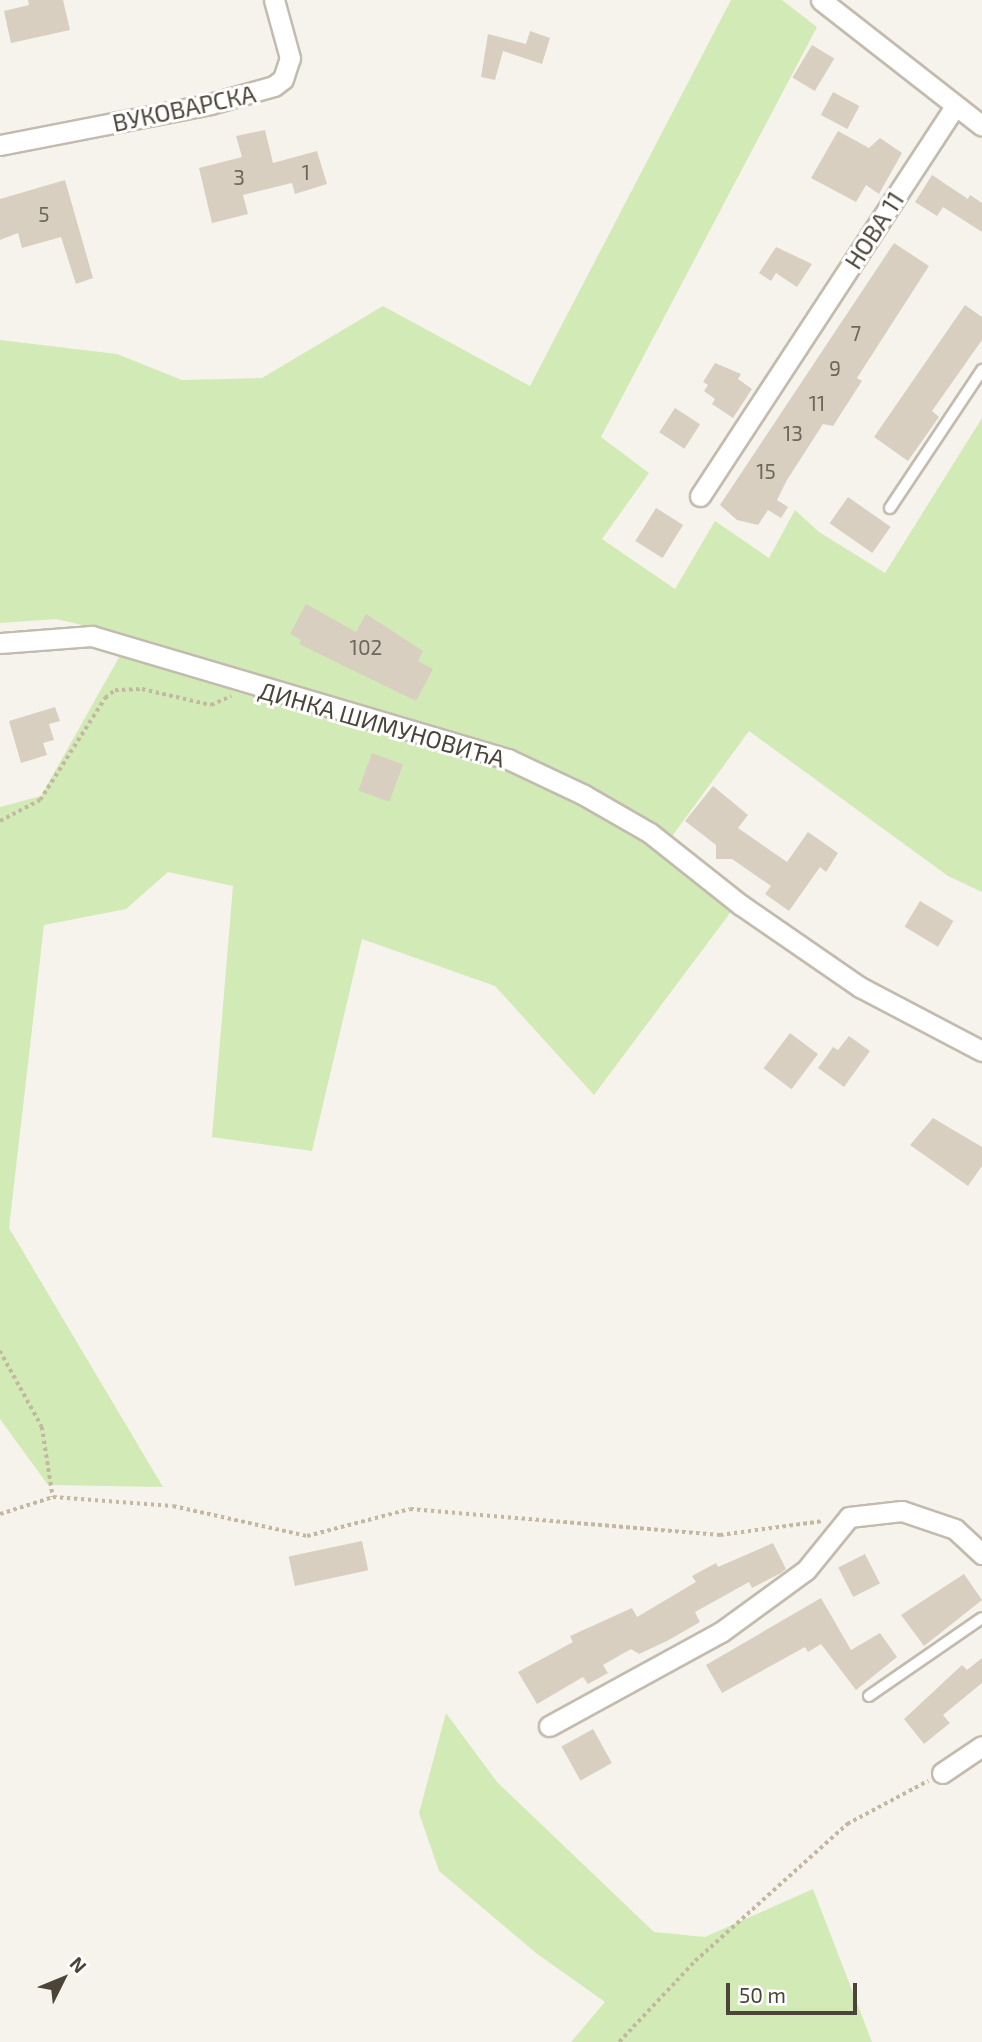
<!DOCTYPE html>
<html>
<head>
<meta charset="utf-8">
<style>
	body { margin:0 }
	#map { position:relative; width:982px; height:2042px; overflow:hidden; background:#f6f3ec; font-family:"Exo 2",sans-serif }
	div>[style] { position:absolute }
	.green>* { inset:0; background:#d2eab5 }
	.building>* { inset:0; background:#d8cfc1; transform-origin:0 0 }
	.path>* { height:3.5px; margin-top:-1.75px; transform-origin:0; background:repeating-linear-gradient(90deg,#c4b79f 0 3.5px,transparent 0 7px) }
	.roads { filter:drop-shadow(2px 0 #c2bbae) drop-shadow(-2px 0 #c2bbae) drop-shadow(0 2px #c2bbae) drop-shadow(0 -2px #c2bbae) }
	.service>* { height:10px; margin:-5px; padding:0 5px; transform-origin:5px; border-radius:5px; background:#fff }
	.minor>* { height:19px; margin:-9.5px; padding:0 9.5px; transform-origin:9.5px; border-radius:9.5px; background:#fff }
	span { translate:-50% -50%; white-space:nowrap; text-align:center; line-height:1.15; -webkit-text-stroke:6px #fff; paint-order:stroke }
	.number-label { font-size:21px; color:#6e675b }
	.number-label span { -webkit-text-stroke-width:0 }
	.street-label { font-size:24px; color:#4b4439 }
	.north { position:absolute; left:28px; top:1944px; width:70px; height:70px; -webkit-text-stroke:5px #fff; paint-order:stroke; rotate:47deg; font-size:19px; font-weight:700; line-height:28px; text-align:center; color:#4b4439 }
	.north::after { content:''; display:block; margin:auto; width:24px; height:32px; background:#4b4439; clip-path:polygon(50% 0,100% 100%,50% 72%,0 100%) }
	.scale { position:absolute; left:726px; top:1983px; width:131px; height:32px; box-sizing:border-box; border:4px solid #4b4439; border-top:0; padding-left:9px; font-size:21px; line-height:24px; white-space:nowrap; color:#4b4439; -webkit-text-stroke:5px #fff; paint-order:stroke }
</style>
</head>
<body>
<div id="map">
	<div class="green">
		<div style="clip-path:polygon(731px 0,782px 0,817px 27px,601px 437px,649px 473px,602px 539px,675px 589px,715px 521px,769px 558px,795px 510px,819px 532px,885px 573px,982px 418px,982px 892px,948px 876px,749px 731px,662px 850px,733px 909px,594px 1095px,495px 986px,362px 939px,312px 1151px,212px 1137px,233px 886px,168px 872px,126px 909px,44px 925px,9px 1228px,163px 1487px,48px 1485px,0 1419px,0 807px,41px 796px,131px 636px,56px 619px,0 623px,0 340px,117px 354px,182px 380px,262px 378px,383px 306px,530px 386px)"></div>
		<div style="clip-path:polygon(446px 1713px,497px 1782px,654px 1932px,705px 1937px,813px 1889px,872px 2042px,571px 2042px,605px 2002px,536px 1953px,439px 1871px,419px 1813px)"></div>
	</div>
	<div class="building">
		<div style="clip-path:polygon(28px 0,63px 0,70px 30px,11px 43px,4px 11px,29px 5px)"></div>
		<div style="clip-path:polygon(530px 31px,550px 38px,542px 64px,503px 51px,495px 80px,481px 77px,488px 34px,526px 44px)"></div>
		<div style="left:812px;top:45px;width:26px;height:38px;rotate:31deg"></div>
		<div style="left:833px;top:92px;width:30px;height:26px;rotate:28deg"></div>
		<div style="clip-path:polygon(265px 130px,273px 163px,317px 151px,327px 184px,295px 194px,292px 183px,243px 195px,248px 214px,212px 223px,199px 168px,242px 157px,236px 136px)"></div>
		<div style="clip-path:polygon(838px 131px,869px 148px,880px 138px,902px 153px,879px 194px,866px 185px,856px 202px,811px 178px)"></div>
		<div style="clip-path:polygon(932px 175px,968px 199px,970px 195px,982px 203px,982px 232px,943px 207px,937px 216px,915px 202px)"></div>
		<div style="clip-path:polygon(65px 180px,93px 278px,76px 284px,61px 237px,22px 248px,18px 233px,0 240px,0 199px)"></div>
		<div style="clip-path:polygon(894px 243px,929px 266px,857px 378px,862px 381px,833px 426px,823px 424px,787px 480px,777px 500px,788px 507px,781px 518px,768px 510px,758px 525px,737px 520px,720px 505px)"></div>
		<div style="clip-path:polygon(776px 247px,812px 264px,797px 287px,776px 273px,771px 281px,759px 273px)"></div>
		<div style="clip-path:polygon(965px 305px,982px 317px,982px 340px,932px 411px,939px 417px,908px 461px,874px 437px)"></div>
		<div style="clip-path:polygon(715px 363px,741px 374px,738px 379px,752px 389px,733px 418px,712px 404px,715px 399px,704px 391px,708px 385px,703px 382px)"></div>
		<div style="left:675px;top:408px;width:30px;height:29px;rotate:33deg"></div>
		<div style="left:848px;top:497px;width:52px;height:32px;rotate:35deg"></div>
		<div style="left:656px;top:508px;width:32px;height:39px;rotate:32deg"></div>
		<div style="clip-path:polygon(306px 604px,356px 632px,366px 614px,423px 651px,418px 661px,433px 669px,416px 701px,299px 644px,301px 640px,290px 634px)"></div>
		<div style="clip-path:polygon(55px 707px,60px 721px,49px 724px,54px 740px,43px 743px,47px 755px,21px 763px,9px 721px)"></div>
		<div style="left:372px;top:753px;width:33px;height:40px;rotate:20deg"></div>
		<div style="clip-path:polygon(713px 786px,748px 815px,738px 828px,787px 862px,808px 832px,838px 853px,826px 872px,820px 867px,789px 911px,765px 894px,771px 886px,732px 859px,716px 859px,716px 845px,685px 821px)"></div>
		<div style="left:920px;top:901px;width:39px;height:30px;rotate:31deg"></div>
		<div style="left:790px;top:1033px;width:35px;height:44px;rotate:37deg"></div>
		<div style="clip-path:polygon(849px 1036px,870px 1051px,844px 1087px,818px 1068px,833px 1047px,838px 1050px)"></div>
		<div style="clip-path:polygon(933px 1118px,982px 1147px,982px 1166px,968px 1186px,910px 1145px)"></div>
		<div style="left:362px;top:1541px;width:30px;height:75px;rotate:78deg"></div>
		<div style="clip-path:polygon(773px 1543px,786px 1569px,781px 1573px,752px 1588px,749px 1582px,695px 1612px,700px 1622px,667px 1641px,639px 1654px,631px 1649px,603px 1665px,608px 1673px,588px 1684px,583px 1677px,537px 1704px,518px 1672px,573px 1642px,570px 1636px,632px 1608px,637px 1617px,696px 1582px,692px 1576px,716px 1563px,718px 1567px)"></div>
		<div style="left:865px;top:1554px;width:33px;height:30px;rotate:63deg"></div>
		<div style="clip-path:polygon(964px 1574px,982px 1600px,924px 1646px,901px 1615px)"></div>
		<div style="clip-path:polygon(821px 1598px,851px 1650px,880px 1633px,897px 1657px,856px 1690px,821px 1644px,808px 1652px,805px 1647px,722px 1693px,706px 1665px)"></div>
		<div style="clip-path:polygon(982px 1658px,982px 1683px,943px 1715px,950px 1723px,924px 1744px,904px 1719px,962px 1665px,967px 1670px)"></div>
		<div style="left:593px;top:1729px;width:39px;height:36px;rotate:61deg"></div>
	</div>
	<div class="path">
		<div style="left:0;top:821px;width:45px;rotate:-27.7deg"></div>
		<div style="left:40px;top:800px;width:121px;rotate:-57.5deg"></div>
		<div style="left:105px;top:698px;width:13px;rotate:-39deg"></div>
		<div style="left:115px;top:690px;width:27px;rotate:-2deg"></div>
		<div style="left:142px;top:689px;width:71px;rotate:13.1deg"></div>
		<div style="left:211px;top:705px;width:22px;rotate:-24deg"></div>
		<div style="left:0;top:1351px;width:87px;rotate:61.1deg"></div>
		<div style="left:42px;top:1427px;width:71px;rotate:81.1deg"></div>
		<div style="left:0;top:1514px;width:56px;rotate:-17.8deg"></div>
		<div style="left:53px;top:1497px;width:120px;rotate:4.3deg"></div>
		<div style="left:173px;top:1506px;width:137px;rotate:12.6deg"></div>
		<div style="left:307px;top:1536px;width:106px;rotate:-14.7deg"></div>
		<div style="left:410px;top:1509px;width:311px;rotate:4.8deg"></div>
		<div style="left:720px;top:1535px;width:104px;rotate:-7.7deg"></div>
		<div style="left:619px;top:2042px;width:111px;rotate:-46.8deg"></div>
		<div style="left:695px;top:1961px;width:205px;rotate:-42deg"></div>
		<div style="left:847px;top:1824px;width:92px;rotate:-28deg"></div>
	</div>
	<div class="roads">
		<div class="service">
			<div style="left:890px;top:508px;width:166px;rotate:-56.3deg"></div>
			<div style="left:869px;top:1696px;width:137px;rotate:-34.6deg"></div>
		</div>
		<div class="minor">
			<div style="left:821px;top:0;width:204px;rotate:38deg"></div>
			<div style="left:0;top:145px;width:214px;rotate:-11deg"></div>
			<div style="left:210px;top:104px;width:66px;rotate:-15.7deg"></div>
			<div style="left:274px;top:86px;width:11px;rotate:-38deg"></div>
			<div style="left:283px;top:79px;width:22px;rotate:-72deg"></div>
			<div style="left:290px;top:58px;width:60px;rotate:-105.4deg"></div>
			<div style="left:700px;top:496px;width:466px;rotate:-56.8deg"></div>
			<div style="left:0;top:643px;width:92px;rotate:-4.4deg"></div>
			<div style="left:92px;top:636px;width:434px;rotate:16.5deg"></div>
			<div style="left:508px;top:759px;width:84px;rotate:25.3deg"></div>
			<div style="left:584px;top:795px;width:76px;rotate:29.9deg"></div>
			<div style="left:650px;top:833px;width:116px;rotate:38.4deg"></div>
			<div style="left:741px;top:905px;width:145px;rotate:34.6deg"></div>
			<div style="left:860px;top:987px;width:138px;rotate:27.7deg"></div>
			<div style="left:549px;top:1726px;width:196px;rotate:-28.7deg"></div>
			<div style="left:721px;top:1632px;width:105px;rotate:-36.1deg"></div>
			<div style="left:806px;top:1570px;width:68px;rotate:-50.9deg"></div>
			<div style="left:849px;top:1517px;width:53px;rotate:-6.5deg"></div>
			<div style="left:902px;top:1511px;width:56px;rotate:18.8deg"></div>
			<div style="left:955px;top:1529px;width:37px;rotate:43deg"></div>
			<div style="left:942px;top:1773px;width:48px;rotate:-34deg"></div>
		</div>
	</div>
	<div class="number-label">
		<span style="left:306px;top:172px">1</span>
		<span style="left:239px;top:177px">3</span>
		<span style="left:44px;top:214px">5</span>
		<span style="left:856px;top:333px">7</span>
		<span style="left:835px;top:368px">9</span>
		<span style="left:817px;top:403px">11</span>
		<span style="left:793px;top:433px">13</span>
		<span style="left:766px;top:471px">15</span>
		<span style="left:366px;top:647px">102</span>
	</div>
	<div class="street-label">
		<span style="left:184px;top:108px;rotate:-12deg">ВУКОВАРСКА</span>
		<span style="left:874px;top:230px;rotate:-57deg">НОВА 11</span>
		<span style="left:382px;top:724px;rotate:16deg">ДИНКА ШИМУНОВИЋА</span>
	</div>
	<div class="north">N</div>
	<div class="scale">50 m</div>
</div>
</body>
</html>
